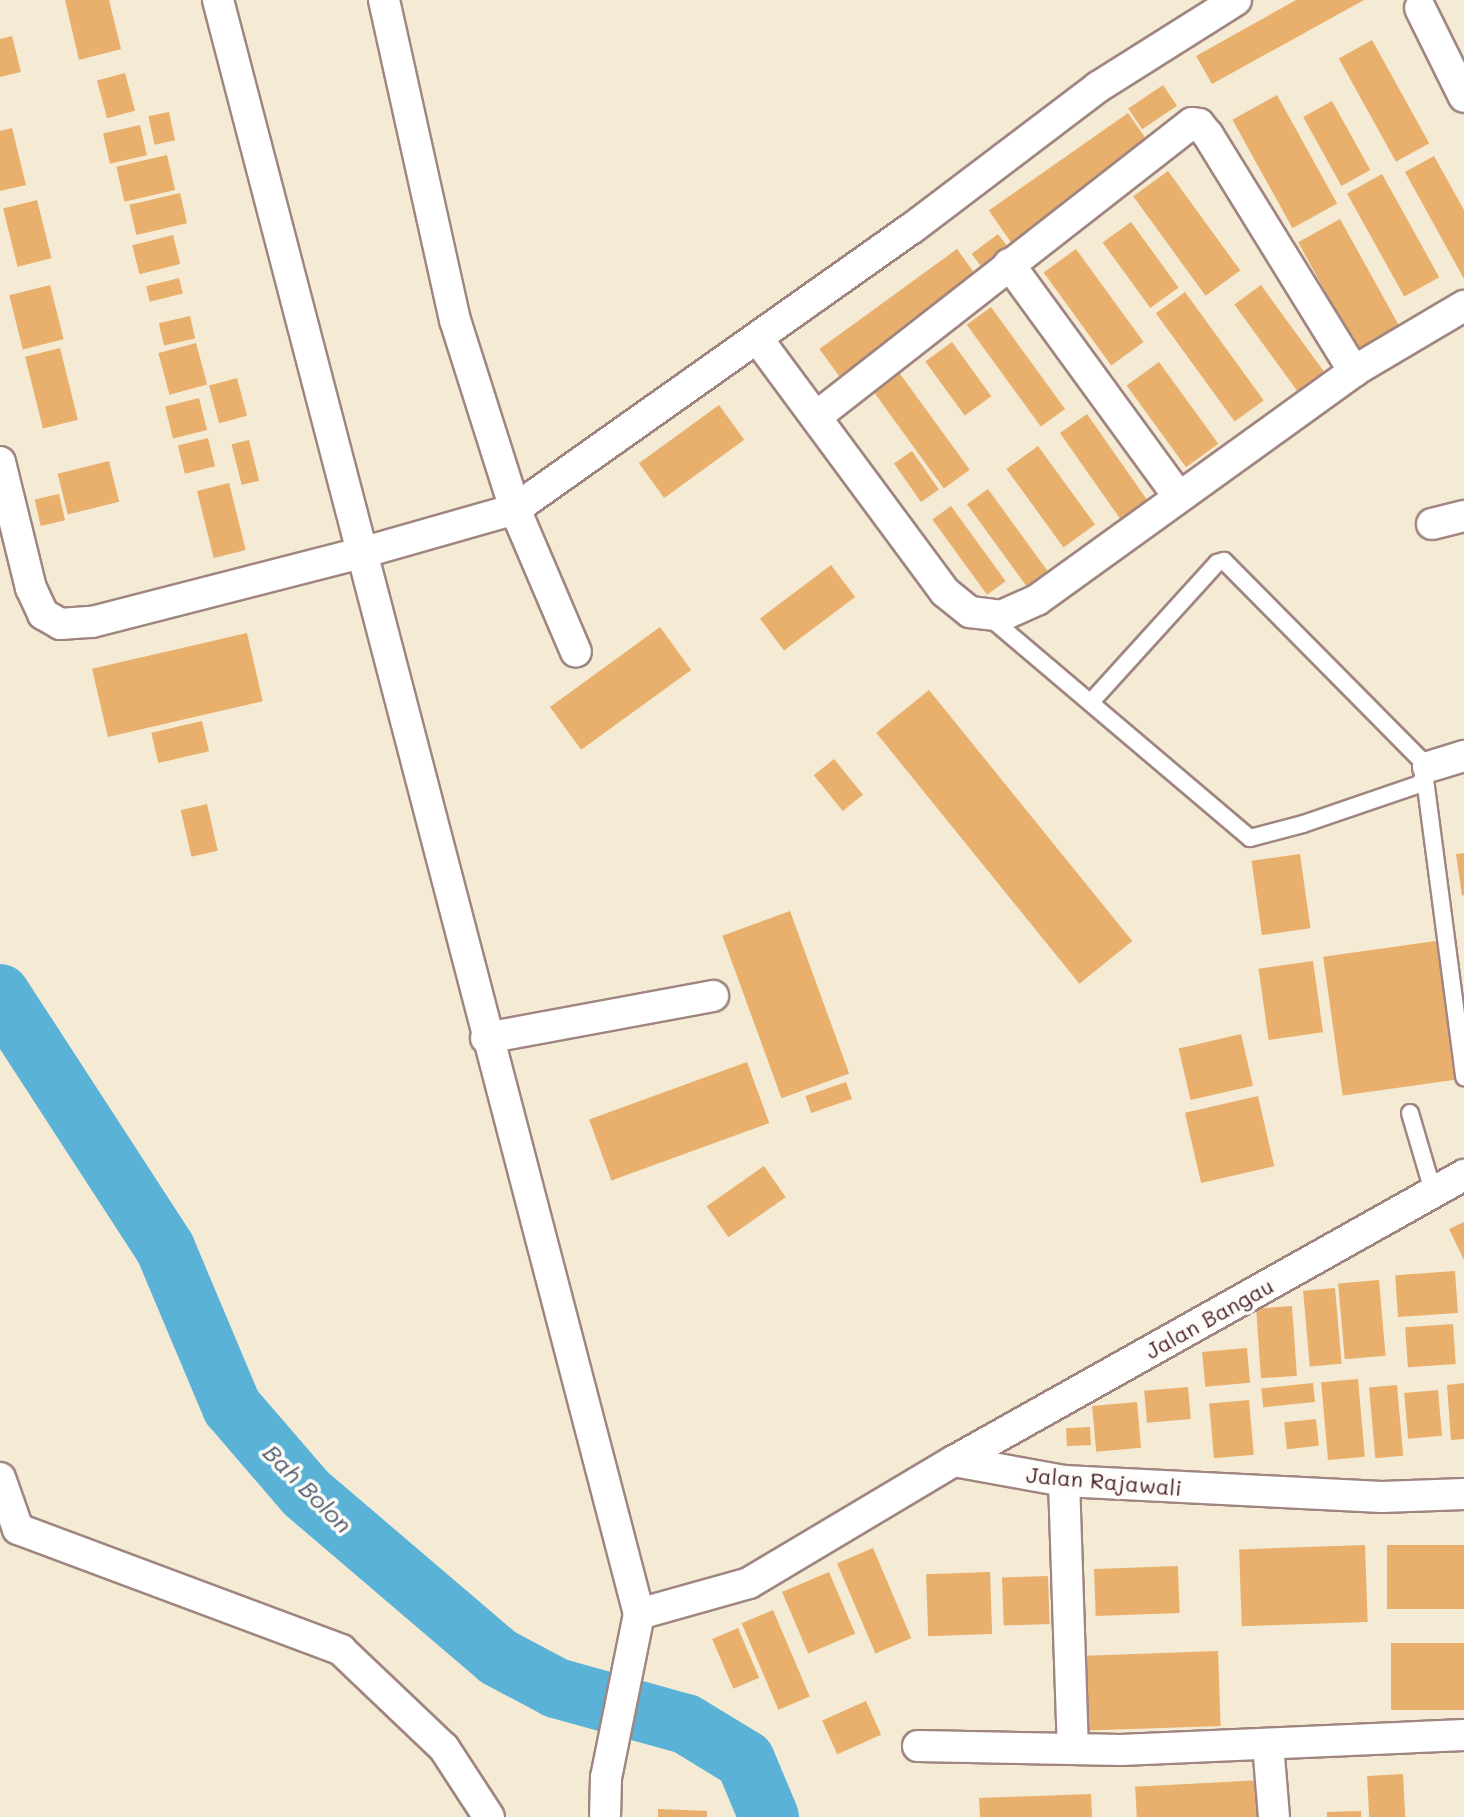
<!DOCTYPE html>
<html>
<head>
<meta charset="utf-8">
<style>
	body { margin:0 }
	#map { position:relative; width:1464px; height:1817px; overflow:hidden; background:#f5ebd5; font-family:Mali,sans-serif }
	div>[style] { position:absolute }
	.river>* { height:60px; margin:-30px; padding:0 30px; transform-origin:30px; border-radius:30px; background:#5ab2d7 }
	.building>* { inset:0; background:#e8b06c; transform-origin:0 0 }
	.roads { filter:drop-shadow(2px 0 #a08580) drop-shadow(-2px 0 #a08580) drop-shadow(0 2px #a08580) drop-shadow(0 -2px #a08580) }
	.lane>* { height:16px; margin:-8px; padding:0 8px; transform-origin:8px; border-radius:8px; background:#fff }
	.street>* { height:30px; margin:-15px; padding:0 15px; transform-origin:15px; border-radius:15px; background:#fff }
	span { translate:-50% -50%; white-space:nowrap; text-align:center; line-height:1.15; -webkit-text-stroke:7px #fdfcf7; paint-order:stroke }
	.street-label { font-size:22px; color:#4a1f2b }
	.water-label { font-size:24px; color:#505a70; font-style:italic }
</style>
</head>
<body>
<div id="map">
	<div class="river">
		<div style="left:0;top:994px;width:303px;rotate:57deg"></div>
		<div style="left:165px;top:1248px;width:173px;rotate:67.2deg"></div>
		<div style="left:232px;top:1407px;width:113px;rotate:49.3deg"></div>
		<div style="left:306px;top:1493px;width:253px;rotate:40.5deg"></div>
		<div style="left:498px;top:1657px;width:66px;rotate:28.1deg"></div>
		<div style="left:556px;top:1688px;width:135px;rotate:15.5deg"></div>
		<div style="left:686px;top:1724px;width:69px;rotate:31.4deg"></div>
		<div style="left:745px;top:1760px;width:62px;rotate:67.2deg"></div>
	</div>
	<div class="building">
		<div style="clip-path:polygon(65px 0,109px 0,121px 49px,79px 60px)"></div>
		<div style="clip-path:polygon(1296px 0,1364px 0,1212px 84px,1196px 56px)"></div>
		<div style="clip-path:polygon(12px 36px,21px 72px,0 77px,0 39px)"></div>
		<div style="left:1372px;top:40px;width:118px;height:38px;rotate:61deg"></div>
		<div style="left:125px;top:73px;width:39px;height:29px;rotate:75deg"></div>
		<div style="left:1163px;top:85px;width:25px;height:42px;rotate:56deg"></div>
		<div style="left:1277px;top:95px;width:124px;height:51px;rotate:61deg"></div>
		<div style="left:1332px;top:101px;width:79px;height:33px;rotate:61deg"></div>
		<div style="left:169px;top:112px;width:29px;height:21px;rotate:78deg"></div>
		<div style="left:1128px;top:113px;width:40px;height:170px;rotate:55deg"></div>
		<div style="left:140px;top:125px;width:31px;height:38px;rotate:77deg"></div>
		<div style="clip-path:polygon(12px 128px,26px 185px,0 191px,0 131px)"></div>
		<div style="left:167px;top:155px;width:36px;height:52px;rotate:77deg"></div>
		<div style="clip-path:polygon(1434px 156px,1464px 210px,1464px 279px,1405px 172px)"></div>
		<div style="left:1168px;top:171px;width:123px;height:43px;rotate:54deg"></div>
		<div style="left:1382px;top:174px;width:118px;height:40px;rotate:61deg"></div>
		<div style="left:180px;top:193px;width:31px;height:52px;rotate:77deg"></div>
		<div style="left:37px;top:200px;width:60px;height:35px;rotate:76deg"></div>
		<div style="left:1340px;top:219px;width:126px;height:48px;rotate:61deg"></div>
		<div style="left:1131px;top:222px;width:81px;height:35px;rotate:54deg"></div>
		<div style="left:998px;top:234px;width:21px;height:33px;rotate:53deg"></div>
		<div style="left:173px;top:235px;width:30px;height:42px;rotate:76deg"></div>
		<div style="left:957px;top:249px;width:39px;height:170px;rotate:54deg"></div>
		<div style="left:1076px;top:249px;width:115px;height:40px;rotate:54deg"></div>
		<div style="left:179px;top:278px;width:16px;height:34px;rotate:76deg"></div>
		<div style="left:50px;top:285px;width:56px;height:42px;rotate:76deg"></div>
		<div style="left:1261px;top:285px;width:112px;height:33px;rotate:54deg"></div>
		<div style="left:1185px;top:292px;width:134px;height:36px;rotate:54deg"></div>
		<div style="left:991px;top:307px;width:126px;height:30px;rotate:54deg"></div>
		<div style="left:190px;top:316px;width:23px;height:32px;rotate:77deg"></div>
		<div style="left:952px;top:342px;width:67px;height:33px;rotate:54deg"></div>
		<div style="left:196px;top:343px;width:43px;height:39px;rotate:75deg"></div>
		<div style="left:60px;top:348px;width:74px;height:36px;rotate:76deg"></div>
		<div style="left:1159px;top:362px;width:101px;height:40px;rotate:54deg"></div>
		<div style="left:898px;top:371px;width:122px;height:32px;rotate:54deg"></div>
		<div style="left:237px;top:378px;width:39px;height:29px;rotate:75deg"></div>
		<div style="left:199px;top:398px;width:33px;height:35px;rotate:76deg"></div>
		<div style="left:719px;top:405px;width:43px;height:99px;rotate:54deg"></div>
		<div style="left:1087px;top:414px;width:107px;height:33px;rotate:55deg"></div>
		<div style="left:208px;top:438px;width:29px;height:31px;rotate:76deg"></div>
		<div style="left:249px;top:440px;width:42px;height:18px;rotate:76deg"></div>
		<div style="left:1038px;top:446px;width:97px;height:39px;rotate:54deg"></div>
		<div style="left:912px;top:451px;width:47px;height:22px;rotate:55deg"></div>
		<div style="left:109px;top:461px;width:42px;height:53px;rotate:76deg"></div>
		<div style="left:229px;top:483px;width:69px;height:33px;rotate:76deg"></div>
		<div style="left:988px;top:489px;width:102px;height:26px;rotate:54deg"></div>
		<div style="left:59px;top:494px;width:27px;height:25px;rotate:77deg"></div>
		<div style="left:951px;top:506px;width:93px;height:23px;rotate:54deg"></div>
		<div style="left:831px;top:565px;width:40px;height:89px;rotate:53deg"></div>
		<div style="left:660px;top:627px;width:53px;height:136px;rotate:54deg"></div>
		<div style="left:247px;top:633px;width:70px;height:159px;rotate:77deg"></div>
		<div style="left:929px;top:690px;width:323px;height:68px;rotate:51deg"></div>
		<div style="left:202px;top:721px;width:31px;height:52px;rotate:77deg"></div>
		<div style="left:834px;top:759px;width:46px;height:26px;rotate:51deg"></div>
		<div style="left:207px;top:804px;width:48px;height:27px;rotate:77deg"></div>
		<div style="clip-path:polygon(1464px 853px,1464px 895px,1462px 896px,1456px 854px)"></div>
		<div style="left:1300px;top:854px;width:75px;height:49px;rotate:82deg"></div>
		<div style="left:790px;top:911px;width:173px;height:72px;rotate:70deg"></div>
		<div style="left:1443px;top:940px;width:140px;height:121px;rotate:82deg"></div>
		<div style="left:1313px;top:961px;width:72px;height:55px;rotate:82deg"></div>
		<div style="left:1241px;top:1034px;width:53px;height:64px;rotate:77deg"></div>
		<div style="left:747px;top:1062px;width:65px;height:168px;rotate:70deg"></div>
		<div style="left:846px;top:1082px;width:18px;height:43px;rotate:71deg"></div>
		<div style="left:1258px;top:1096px;width:72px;height:75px;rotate:77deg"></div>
		<div style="left:764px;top:1166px;width:38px;height:70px;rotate:55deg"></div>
		<div style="clip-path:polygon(1464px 1222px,1464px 1260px,1449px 1229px)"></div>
		<div style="left:1455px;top:1271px;width:42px;height:60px;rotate:86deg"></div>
		<div style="left:1379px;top:1280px;width:76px;height:41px;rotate:85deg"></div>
		<div style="left:1335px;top:1288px;width:76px;height:32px;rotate:85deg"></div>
		<div style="left:1292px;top:1306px;width:70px;height:36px;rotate:86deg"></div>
		<div style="left:1453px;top:1324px;width:40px;height:48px;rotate:86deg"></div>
		<div style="left:1247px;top:1348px;width:35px;height:45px;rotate:85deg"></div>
		<div style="left:1358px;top:1379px;width:78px;height:37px;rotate:85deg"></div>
		<div style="left:1313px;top:1383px;width:19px;height:52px;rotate:84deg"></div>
		<div style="clip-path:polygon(1464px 1383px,1464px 1439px,1451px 1440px,1447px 1385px)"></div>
		<div style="left:1397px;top:1385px;width:71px;height:28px;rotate:85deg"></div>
		<div style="left:1188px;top:1387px;width:32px;height:44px;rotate:85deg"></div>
		<div style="left:1438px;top:1390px;width:46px;height:34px;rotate:85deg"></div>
		<div style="left:1249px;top:1400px;width:55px;height:40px;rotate:85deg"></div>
		<div style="left:1137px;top:1402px;width:46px;height:45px;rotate:85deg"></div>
		<div style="left:1316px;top:1419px;width:27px;height:32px;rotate:84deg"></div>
		<div style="left:1090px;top:1427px;width:18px;height:24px;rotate:87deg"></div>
		<div style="left:1365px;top:1545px;width:77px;height:126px;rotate:88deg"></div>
		<div style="left:1464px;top:1545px;width:64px;height:77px;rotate:90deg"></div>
		<div style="left:873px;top:1548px;width:98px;height:39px;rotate:67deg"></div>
		<div style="left:1178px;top:1566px;width:47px;height:84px;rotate:88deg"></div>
		<div style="left:829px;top:1572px;width:67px;height:51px;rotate:67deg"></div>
		<div style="left:990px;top:1572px;width:62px;height:64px;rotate:88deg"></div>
		<div style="left:1048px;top:1576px;width:48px;height:46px;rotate:88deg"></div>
		<div style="left:773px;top:1610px;width:94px;height:34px;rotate:67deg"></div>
		<div style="left:738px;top:1628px;width:54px;height:28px;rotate:67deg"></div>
		<div style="left:1464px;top:1643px;width:67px;height:73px;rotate:90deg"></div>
		<div style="left:1218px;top:1651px;width:75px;height:133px;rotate:88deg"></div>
		<div style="left:866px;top:1701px;width:37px;height:48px;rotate:66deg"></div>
		<div style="left:1403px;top:1774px;width:43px;height:36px;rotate:87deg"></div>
		<div style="left:1262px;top:1780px;width:37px;height:127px;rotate:87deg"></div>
		<div style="clip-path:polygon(1091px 1794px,1092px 1817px,980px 1817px,979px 1798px)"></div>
		<div style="clip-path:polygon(658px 1809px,707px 1811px,707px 1817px,658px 1817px)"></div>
		<div style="clip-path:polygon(1361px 1811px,1361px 1817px,1327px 1817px,1327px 1812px)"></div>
	</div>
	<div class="roads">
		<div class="lane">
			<div style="left:988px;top:616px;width:343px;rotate:40.3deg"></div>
			<div style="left:1250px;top:838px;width:55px;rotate:-14.8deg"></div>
			<div style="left:1303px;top:824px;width:124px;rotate:-18.9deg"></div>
			<div style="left:1420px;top:784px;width:19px;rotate:-65deg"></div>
			<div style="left:1428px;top:767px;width:290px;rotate:-134.7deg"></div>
			<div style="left:1224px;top:561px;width:7px;rotate:164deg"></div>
			<div style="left:1217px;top:563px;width:188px;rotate:132.2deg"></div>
			<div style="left:1425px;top:779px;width:301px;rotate:82.5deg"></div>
			<div style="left:1410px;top:1113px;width:81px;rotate:73.6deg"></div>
		</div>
		<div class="street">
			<div style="left:218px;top:0;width:1668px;rotate:75.38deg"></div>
			<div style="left:639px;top:1614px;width:166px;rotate:101.4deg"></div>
			<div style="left:606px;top:1777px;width:40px;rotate:91.4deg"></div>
			<div style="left:384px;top:0;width:328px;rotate:77.5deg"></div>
			<div style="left:455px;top:320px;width:198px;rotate:72.4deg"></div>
			<div style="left:515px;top:509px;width:155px;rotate:66.9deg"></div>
			<div style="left:1420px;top:8px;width:99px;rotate:63.7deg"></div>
			<div style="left:1009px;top:264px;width:288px;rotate:53.9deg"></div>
			<div style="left:757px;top:338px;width:316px;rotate:53.5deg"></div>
			<div style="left:945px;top:592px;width:32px;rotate:39deg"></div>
			<div style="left:970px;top:612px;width:31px;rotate:7deg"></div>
			<div style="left:1001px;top:616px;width:39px;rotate:-24deg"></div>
			<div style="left:1037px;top:600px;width:391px;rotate:-35.8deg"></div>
			<div style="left:1354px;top:371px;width:128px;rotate:-30.6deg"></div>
			<div style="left:817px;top:416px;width:476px;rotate:-38deg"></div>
			<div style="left:1192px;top:123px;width:7px;rotate:8deg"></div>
			<div style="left:1199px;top:124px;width:14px;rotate:51deg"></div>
			<div style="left:1208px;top:135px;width:278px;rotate:58.3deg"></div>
			<div style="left:0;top:462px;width:130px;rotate:76.2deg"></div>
			<div style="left:31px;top:588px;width:29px;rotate:65deg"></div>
			<div style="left:43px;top:614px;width:20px;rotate:30deg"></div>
			<div style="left:60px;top:624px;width:32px;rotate:-4deg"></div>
			<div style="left:92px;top:622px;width:278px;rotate:-14.4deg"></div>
			<div style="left:361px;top:553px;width:160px;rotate:-15.9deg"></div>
			<div style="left:515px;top:509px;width:485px;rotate:-35.3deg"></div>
			<div style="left:911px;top:229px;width:235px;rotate:-37.2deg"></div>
			<div style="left:1098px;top:87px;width:163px;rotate:-32.2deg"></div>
			<div style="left:1432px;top:524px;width:33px;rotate:-14deg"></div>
			<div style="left:1428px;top:767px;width:38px;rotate:-17deg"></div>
			<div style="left:486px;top:1038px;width:231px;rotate:-10.5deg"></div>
			<div style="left:954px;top:1461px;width:585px;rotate:-29.28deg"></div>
			<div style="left:0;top:1478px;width:54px;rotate:70.6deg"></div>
			<div style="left:18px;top:1529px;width:345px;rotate:20.5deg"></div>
			<div style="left:341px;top:1650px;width:142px;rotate:43.6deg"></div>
			<div style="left:444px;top:1748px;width:82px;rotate:56.9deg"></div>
			<div style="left:1064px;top:1481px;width:267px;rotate:88.1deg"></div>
			<div style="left:639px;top:1614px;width:114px;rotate:-15.7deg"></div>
			<div style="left:749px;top:1583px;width:239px;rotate:-30.8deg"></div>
			<div style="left:954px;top:1461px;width:112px;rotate:10.3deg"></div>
			<div style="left:1064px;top:1481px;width:318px;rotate:2.9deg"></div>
			<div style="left:1382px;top:1497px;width:82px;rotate:-2.1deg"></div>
			<div style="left:1268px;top:1744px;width:73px;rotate:85.3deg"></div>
			<div style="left:918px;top:1746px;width:203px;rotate:1.1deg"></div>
			<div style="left:1121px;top:1750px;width:343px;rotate:-2.5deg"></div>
		</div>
	</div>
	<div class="street-label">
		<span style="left:1209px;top:1318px;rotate:-29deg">Jalan Bangau</span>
		<span style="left:1104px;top:1481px;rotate:5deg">Jalan Rajawali</span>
	</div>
	<div class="water-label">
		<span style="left:308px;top:1488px;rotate:45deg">Bah Bolon</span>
	</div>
</div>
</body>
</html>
